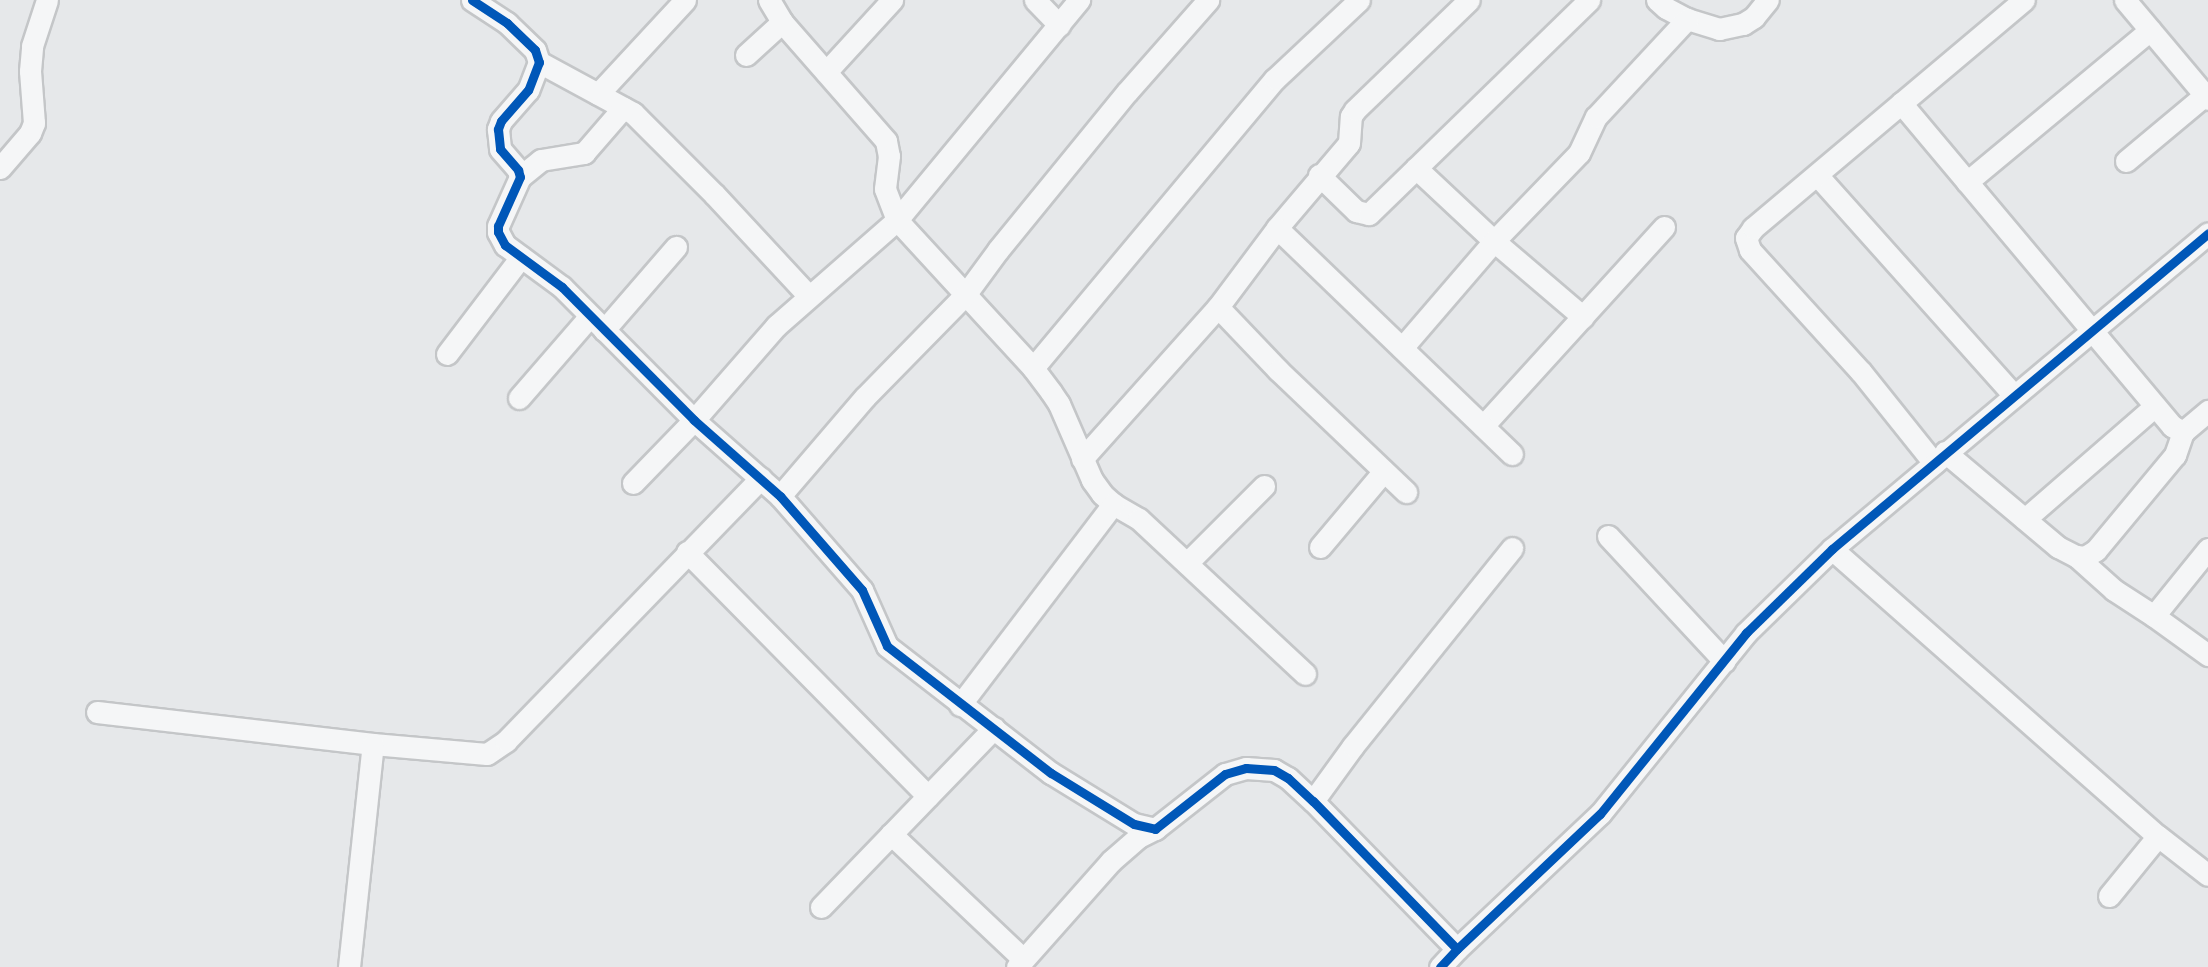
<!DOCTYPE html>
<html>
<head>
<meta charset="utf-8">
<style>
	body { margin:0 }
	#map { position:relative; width:2208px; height:967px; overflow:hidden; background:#e6e8ea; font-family:"Work Sans",sans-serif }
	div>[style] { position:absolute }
	.roads { filter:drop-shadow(2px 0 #c4c6c8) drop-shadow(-2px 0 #c4c6c8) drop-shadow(0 2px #c4c6c8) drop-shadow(0 -2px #c4c6c8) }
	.minor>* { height:21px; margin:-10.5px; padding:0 10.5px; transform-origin:10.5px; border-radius:10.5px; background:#f5f6f7 }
	.cycleway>* { height:9px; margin:-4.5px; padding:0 4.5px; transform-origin:4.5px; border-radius:4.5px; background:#0057b8 }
	span { translate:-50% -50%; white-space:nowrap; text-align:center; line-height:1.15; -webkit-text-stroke:6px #f4f6f9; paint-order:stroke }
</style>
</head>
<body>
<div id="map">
	<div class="roads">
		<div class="minor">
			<div style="left:472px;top:0;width:42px;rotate:33.3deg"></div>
			<div style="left:507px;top:23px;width:39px;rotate:44deg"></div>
			<div style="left:535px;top:50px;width:13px;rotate:72deg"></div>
			<div style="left:539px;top:62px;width:30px;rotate:111deg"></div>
			<div style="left:528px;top:90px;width:41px;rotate:131.1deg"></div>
			<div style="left:501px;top:121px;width:9px;rotate:111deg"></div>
			<div style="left:498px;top:129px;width:20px;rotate:84deg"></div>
			<div style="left:500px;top:149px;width:28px;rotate:49deg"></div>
			<div style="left:518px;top:170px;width:7px;rotate:74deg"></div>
			<div style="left:520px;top:177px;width:54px;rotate:114.2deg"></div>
			<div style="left:498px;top:226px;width:6px;rotate:90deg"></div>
			<div style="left:498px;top:232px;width:15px;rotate:62deg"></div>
			<div style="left:505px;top:245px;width:71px;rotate:36.4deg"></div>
			<div style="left:562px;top:287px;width:187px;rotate:45.2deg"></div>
			<div style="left:694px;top:420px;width:115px;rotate:41.5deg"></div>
			<div style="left:780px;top:496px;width:125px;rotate:48.9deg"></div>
			<div style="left:862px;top:590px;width:61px;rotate:65.9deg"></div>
			<div style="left:887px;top:646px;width:207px;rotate:37.8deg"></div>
			<div style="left:1051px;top:773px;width:97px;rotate:31.6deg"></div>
			<div style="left:1134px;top:824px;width:22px;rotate:13deg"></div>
			<div style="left:1155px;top:829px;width:89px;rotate:-38.2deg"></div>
			<div style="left:1225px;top:774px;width:22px;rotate:-16deg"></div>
			<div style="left:1246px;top:768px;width:28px;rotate:4deg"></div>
			<div style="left:1274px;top:770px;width:16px;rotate:30deg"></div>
			<div style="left:1288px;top:778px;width:34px;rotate:43deg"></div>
			<div style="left:1313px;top:801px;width:206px;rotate:45.8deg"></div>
			<div style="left:1457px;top:949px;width:25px;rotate:133deg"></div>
			<div style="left:769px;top:0;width:26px;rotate:59deg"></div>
			<div style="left:782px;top:22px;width:158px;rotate:48.8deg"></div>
			<div style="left:886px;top:141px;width:15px;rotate:79deg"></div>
			<div style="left:889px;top:156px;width:33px;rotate:97deg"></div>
			<div style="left:885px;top:189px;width:33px;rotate:69deg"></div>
			<div style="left:897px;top:220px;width:201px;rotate:47.4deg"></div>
			<div style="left:1033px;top:368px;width:30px;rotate:53deg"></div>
			<div style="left:1051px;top:392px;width:14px;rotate:56deg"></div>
			<div style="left:1059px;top:404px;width:83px;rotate:66.5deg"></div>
			<div style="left:1092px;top:480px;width:17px;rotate:54deg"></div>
			<div style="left:1102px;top:494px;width:15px;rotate:42deg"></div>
			<div style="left:1113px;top:504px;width:30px;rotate:30deg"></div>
			<div style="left:1139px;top:519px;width:227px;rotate:43deg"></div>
			<div style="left:1035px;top:0;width:35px;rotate:46deg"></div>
			<div style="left:1657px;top:0;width:12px;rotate:42deg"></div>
			<div style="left:1666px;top:8px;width:24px;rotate:28deg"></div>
			<div style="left:1687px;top:19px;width:34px;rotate:17deg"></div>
			<div style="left:1719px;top:29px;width:25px;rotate:-12deg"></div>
			<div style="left:1743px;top:24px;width:13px;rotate:-32deg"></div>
			<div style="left:1754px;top:17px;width:22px;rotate:-51deg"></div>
			<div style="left:2125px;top:0;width:129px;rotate:50deg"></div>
			<div style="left:746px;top:55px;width:49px;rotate:-42.5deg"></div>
			<div style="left:539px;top:62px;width:107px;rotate:28.5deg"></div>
			<div style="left:633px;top:113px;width:115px;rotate:45deg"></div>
			<div style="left:714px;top:194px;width:138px;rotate:47.1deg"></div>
			<div style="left:826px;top:72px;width:98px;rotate:-47.5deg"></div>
			<div style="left:598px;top:94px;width:128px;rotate:-47.2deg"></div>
			<div style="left:1901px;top:103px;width:422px;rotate:50deg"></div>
			<div style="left:2172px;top:426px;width:13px;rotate:29deg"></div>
			<div style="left:2183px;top:432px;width:33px;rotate:-40deg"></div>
			<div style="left:2126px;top:161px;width:103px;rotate:-39.9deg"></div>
			<div style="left:0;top:168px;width:46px;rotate:-49.4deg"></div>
			<div style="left:30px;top:133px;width:11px;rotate:-68deg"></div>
			<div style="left:34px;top:123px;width:52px;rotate:-94.4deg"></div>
			<div style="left:30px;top:71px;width:25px;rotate:-85deg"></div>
			<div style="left:32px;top:46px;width:48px;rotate:-71.9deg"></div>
			<div style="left:1416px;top:168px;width:107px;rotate:43.1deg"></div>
			<div style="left:1494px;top:241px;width:117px;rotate:40.5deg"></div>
			<div style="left:1319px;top:175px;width:52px;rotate:44.2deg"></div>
			<div style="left:1356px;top:211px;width:13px;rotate:13deg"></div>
			<div style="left:1369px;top:214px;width:307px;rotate:-44.2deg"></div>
			<div style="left:1817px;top:175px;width:295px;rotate:48.2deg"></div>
			<div style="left:520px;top:177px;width:27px;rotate:-39deg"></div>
			<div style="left:541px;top:160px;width:44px;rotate:-9.2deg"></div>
			<div style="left:584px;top:153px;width:60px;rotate:-49.1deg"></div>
			<div style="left:1967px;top:182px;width:238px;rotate:-39.7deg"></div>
			<div style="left:1277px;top:228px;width:111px;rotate:-49.7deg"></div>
			<div style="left:1349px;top:143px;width:27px;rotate:-86deg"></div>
			<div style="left:1351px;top:116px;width:7px;rotate:-56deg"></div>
			<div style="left:1355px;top:110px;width:158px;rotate:-44deg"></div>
			<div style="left:1218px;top:307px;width:87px;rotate:46.4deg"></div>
			<div style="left:1278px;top:370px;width:177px;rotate:43.6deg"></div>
			<div style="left:604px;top:330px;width:110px;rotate:-49.1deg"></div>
			<div style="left:1402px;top:348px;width:141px;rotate:-49.3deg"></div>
			<div style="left:1494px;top:241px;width:122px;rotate:-46deg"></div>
			<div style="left:1579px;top:153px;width:40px;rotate:-65deg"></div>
			<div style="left:1596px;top:117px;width:134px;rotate:-47.1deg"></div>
			<div style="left:447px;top:354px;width:122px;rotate:-52.7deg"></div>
			<div style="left:1033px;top:368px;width:377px;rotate:-50.1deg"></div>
			<div style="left:1275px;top:79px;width:115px;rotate:-43.2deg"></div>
			<div style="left:519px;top:398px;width:108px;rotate:-49.1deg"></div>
			<div style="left:1483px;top:426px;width:269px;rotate:-47.7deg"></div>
			<div style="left:1945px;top:452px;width:148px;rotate:40.1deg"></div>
			<div style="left:2058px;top:547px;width:20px;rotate:27deg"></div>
			<div style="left:2076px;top:556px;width:9px;rotate:6deg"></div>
			<div style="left:2085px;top:557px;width:13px;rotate:-32deg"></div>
			<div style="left:2096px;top:550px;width:124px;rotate:-50.3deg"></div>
			<div style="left:2175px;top:455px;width:24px;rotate:-71deg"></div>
			<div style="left:1082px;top:459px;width:204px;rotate:-48.2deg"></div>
			<div style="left:1218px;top:307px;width:99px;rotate:-53.2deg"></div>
			<div style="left:1277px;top:228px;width:326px;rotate:43.9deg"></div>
			<div style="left:1934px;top:463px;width:117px;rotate:-128.7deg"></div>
			<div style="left:1861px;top:372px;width:165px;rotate:-132.3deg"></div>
			<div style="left:1750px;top:250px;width:13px;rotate:-108deg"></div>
			<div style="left:1746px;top:238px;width:12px;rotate:-55deg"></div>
			<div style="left:1753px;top:228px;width:354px;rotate:-40.1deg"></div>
			<div style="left:633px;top:483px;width:88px;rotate:-45.9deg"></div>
			<div style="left:694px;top:420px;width:125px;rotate:-48.9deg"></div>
			<div style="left:776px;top:326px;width:161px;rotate:-41.2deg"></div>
			<div style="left:897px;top:220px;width:286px;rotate:-50.4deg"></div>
			<div style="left:780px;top:496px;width:130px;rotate:-49.4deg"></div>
			<div style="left:865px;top:397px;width:143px;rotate:-45.6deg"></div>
			<div style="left:965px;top:295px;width:56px;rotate:-53.7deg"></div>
			<div style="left:998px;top:250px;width:204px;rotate:-50.8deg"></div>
			<div style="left:1127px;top:92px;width:123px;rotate:-48.6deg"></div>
			<div style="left:2025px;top:519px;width:172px;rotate:-41deg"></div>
			<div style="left:1608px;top:536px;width:171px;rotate:47.1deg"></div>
			<div style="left:1320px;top:547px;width:99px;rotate:-49.9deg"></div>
			<div style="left:1832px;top:549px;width:434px;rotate:41.4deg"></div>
			<div style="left:2158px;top:836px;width:63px;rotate:38deg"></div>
			<div style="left:2208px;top:549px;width:86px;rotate:128.9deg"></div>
			<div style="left:2154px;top:616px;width:67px;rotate:35.8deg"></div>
			<div style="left:687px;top:552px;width:343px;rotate:45.4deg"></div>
			<div style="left:2076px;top:556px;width:51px;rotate:41.8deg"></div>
			<div style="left:2114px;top:590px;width:48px;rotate:33deg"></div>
			<div style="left:1187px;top:563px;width:109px;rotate:-45deg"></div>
			<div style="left:960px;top:705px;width:253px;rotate:-52.7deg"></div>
			<div style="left:97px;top:712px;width:278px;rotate:6.6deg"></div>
			<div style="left:373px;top:744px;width:114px;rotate:5deg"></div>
			<div style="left:487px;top:754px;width:23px;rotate:-34deg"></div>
			<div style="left:506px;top:741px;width:366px;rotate:-45.9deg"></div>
			<div style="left:1313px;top:801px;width:68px;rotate:-54deg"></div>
			<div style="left:1353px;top:746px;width:254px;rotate:-51.2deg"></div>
			<div style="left:891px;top:834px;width:182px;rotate:43.4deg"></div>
			<div style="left:2109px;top:896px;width:77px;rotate:-50.8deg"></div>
			<div style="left:821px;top:907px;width:249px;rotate:-46deg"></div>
			<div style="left:1457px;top:949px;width:197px;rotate:-43.4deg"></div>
			<div style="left:1600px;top:814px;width:233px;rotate:-51.1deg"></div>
			<div style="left:1746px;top:633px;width:120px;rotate:-44.3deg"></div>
			<div style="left:1832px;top:549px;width:491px;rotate:-40deg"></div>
			<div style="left:349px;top:967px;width:224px;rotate:-83.9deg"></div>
			<div style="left:1017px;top:967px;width:142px;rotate:-48.4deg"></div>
			<div style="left:1111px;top:861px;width:35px;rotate:-41deg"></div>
			<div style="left:1137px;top:838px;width:20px;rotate:-27deg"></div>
		</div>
	</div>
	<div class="cycleway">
		<div style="left:472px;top:0;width:42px;rotate:33.3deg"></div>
		<div style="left:507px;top:23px;width:39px;rotate:44deg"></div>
		<div style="left:535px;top:50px;width:13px;rotate:72deg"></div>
		<div style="left:539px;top:62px;width:30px;rotate:111deg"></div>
		<div style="left:528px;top:90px;width:41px;rotate:131.1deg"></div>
		<div style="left:501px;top:121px;width:9px;rotate:111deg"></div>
		<div style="left:498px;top:129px;width:20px;rotate:84deg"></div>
		<div style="left:500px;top:149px;width:28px;rotate:49deg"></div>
		<div style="left:518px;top:170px;width:7px;rotate:74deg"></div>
		<div style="left:520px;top:177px;width:54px;rotate:114.2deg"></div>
		<div style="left:498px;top:226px;width:6px;rotate:90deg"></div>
		<div style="left:498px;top:232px;width:15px;rotate:62deg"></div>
		<div style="left:505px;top:245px;width:71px;rotate:36.4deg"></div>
		<div style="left:562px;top:287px;width:187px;rotate:45.2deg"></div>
		<div style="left:694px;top:420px;width:115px;rotate:41.5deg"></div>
		<div style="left:780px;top:496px;width:125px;rotate:48.9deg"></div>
		<div style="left:862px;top:590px;width:61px;rotate:65.9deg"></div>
		<div style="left:887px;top:646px;width:207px;rotate:37.8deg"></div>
		<div style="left:1051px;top:773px;width:97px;rotate:31.6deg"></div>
		<div style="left:1134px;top:824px;width:22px;rotate:13deg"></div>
		<div style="left:1155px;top:829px;width:89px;rotate:-38.2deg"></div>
		<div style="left:1225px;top:774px;width:22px;rotate:-16deg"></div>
		<div style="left:1246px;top:768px;width:28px;rotate:4deg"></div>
		<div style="left:1274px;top:770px;width:16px;rotate:30deg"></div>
		<div style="left:1288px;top:778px;width:34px;rotate:43deg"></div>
		<div style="left:1313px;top:801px;width:206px;rotate:45.8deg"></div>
		<div style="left:1457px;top:949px;width:25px;rotate:133deg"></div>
		<div style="left:1457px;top:949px;width:197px;rotate:-43.4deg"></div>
		<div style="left:1600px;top:814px;width:233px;rotate:-51.1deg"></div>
		<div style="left:1746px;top:633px;width:120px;rotate:-44.3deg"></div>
		<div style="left:1832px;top:549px;width:491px;rotate:-40deg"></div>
	</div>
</div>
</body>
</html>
